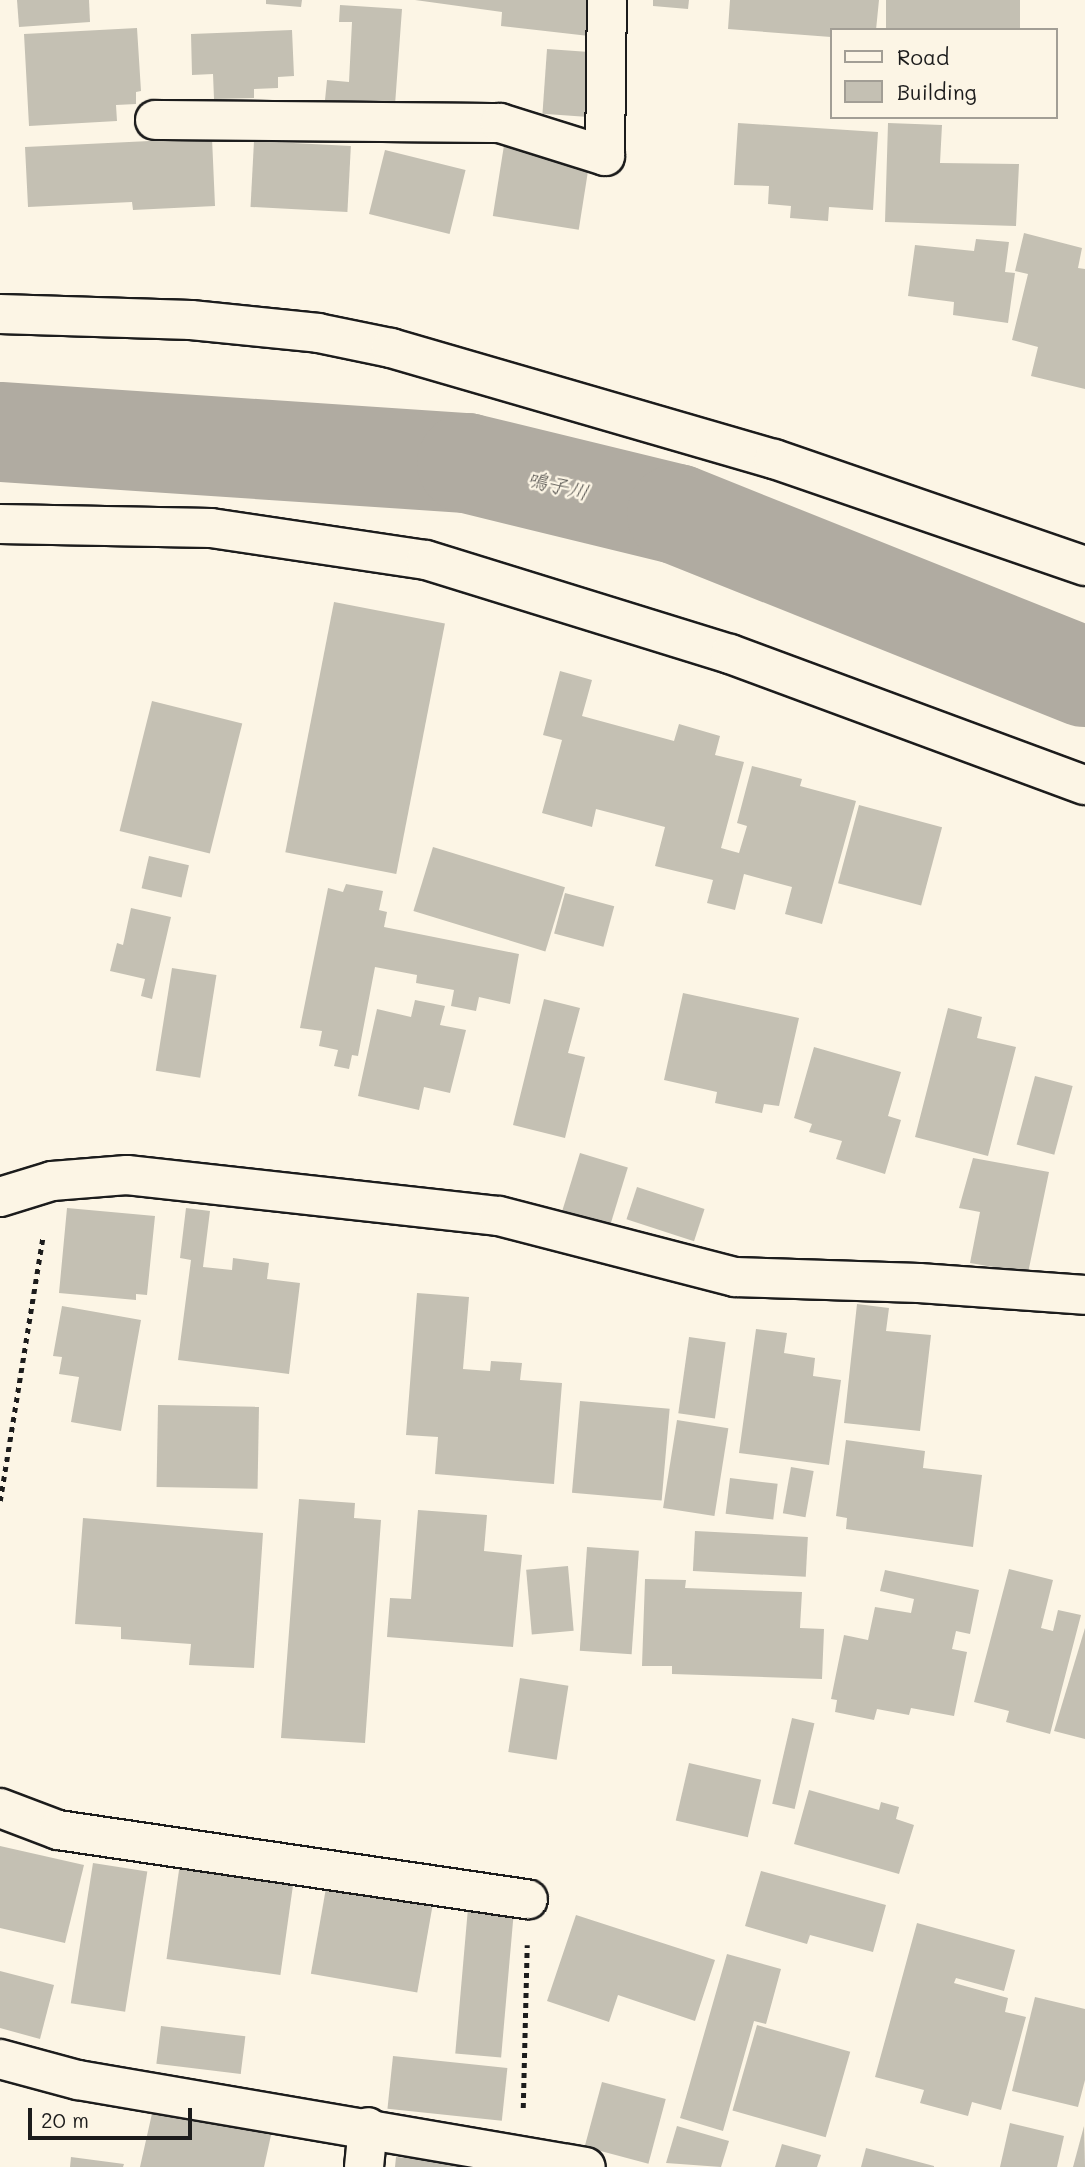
<!DOCTYPE html>
<html>
<head>
<meta charset="utf-8">
<style>
	body { margin:0 }
	#map { position:relative; width:1085px; height:2167px; overflow:hidden; background:#fcf5e5; font-family:Mali,"Klee One",sans-serif }
	div>[style] { position:absolute }
	.river>* { height:100px; margin:-50px; padding:0 50px; transform-origin:50px; border-radius:50px; background:#b0aba1 }
	.building>* { inset:0; background:#c4c0b3; transform-origin:0 0 }
	.path>* { height:4.5px; margin-top:-2.25px; transform-origin:0; background:repeating-linear-gradient(90deg,#1c1c1c 0 5px,transparent 0 10px) }
	.roads { filter:drop-shadow(2px 0 #1c1c1c) drop-shadow(-2px 0 #1c1c1c) drop-shadow(0 2px #1c1c1c) drop-shadow(0 -2px #1c1c1c) }
	.minor>* { height:38px; margin:-19px; padding:0 19px; transform-origin:19px; border-radius:19px; background:#fcf5e5 }
	span { translate:-50% -50%; white-space:nowrap; text-align:center; line-height:1.15; -webkit-text-stroke:5px #fcf5e5; paint-order:stroke }
	.water-label { font-size:21px; color:#575551; font-style:italic }
	.legend { position:absolute; left:830px; top:28px; width:228px; height:91px; box-sizing:border-box; background:#fcf5e5; border:2px solid #a29e95; margin:0; padding:9px 12px; list-style:none; font-size:21px; color:#1c1c1c }
	.legend li { display:flex; align-items:center; gap:14px; height:35px }
	.legend b { width:35px; border:2px solid #a29e95 }
	.scale { position:absolute; left:28px; top:2108px; width:164px; height:32px; box-sizing:border-box; border:4px solid #1c1c1c; border-top:0; padding-left:9px; font-size:21px; line-height:24px; white-space:nowrap; color:#1c1c1c; -webkit-text-stroke:5px #fcf5e5; paint-order:stroke }
</style>
</head>
<body>
<div id="map">
	<div class="river">
		<div style="left:0;top:432px;width:468px;rotate:3.8deg"></div>
		<div style="left:467px;top:463px;width:216px;rotate:13.7deg"></div>
		<div style="left:677px;top:514px;width:439px;rotate:21.8deg"></div>
	</div>
	<div class="building">
		<div style="clip-path:polygon(17px 0,89px 0,90px 22px,19px 27px)"></div>
		<div style="clip-path:polygon(266px 0,302px 0,301px 7px,266px 4px)"></div>
		<div style="clip-path:polygon(415px 0,593px 0,589px 36px,501px 26px,502px 12px)"></div>
		<div style="clip-path:polygon(653px 0,689px 0,688px 9px,653px 6px)"></div>
		<div style="clip-path:polygon(730px 0,879px 0,876px 30px,831px 30px,831px 37px,728px 29px)"></div>
		<div style="left:886px;top:0;width:134px;height:30px"></div>
		<div style="clip-path:polygon(340px 5px,402px 9px,395px 105px,325px 100px,327px 80px,349px 82px,352px 22px,339px 22px)"></div>
		<div style="clip-path:polygon(137px 28px,141px 91px,136px 92px,136px 104px,116px 105px,117px 121px,29px 126px,24px 34px)"></div>
		<div style="clip-path:polygon(292px 30px,294px 76px,278px 77px,278px 88px,254px 89px,254px 98px,214px 99px,213px 74px,192px 75px,191px 34px)"></div>
		<div style="left:547px;top:49px;width:46px;height:65px;rotate:4deg"></div>
		<div style="clip-path:polygon(738px 123px,878px 132px,873px 210px,829px 207px,828px 221px,790px 218px,791px 206px,768px 204px,769px 186px,734px 185px)"></div>
		<div style="clip-path:polygon(888px 123px,942px 125px,940px 163px,1019px 164px,1016px 226px,885px 222px)"></div>
		<div style="clip-path:polygon(212px 138px,215px 206px,133px 210px,132px 202px,28px 207px,25px 147px)"></div>
		<div style="left:505px;top:139px;width:87px;height:78px;rotate:9deg"></div>
		<div style="left:254px;top:141px;width:97px;height:66px;rotate:3deg"></div>
		<div style="left:385px;top:150px;width:83px;height:66px;rotate:14deg"></div>
		<div style="clip-path:polygon(1024px 233px,1082px 248px,1078px 268px,1085px 269px,1085px 389px,1031px 376px,1038px 347px,1012px 340px,1028px 274px,1015px 271px)"></div>
		<div style="clip-path:polygon(976px 239px,1009px 242px,1005px 272px,1015px 273px,1008px 323px,953px 315px,954px 302px,908px 296px,915px 245px,974px 251px)"></div>
		<div style="left:334px;top:602px;width:113px;height:255px;rotate:11deg"></div>
		<div style="clip-path:polygon(560px 671px,592px 680px,582px 716px,674px 741px,679px 724px,720px 736px,715px 755px,744px 762px,721px 848px,739px 853px,747px 826px,737px 823px,752px 766px,802px 779px,800px 786px,856px 801px,822px 924px,785px 914px,792px 887px,744px 874px,735px 910px,707px 903px,713px 880px,655px 866px,665px 827px,596px 809px,592px 827px,542px 813px,562px 740px,543px 735px)"></div>
		<div style="left:152px;top:701px;width:93px;height:134px;rotate:14deg"></div>
		<div style="left:859px;top:805px;width:86px;height:81px;rotate:15deg"></div>
		<div style="left:433px;top:847px;width:138px;height:67px;rotate:17deg"></div>
		<div style="left:149px;top:856px;width:41px;height:33px;rotate:13deg"></div>
		<div style="clip-path:polygon(346px 884px,383px 891px,379px 910px,387px 912px,384px 927px,519px 954px,510px 1004px,479px 997px,476px 1011px,451px 1006px,454px 990px,416px 983px,417px 975px,375px 967px,358px 1056px,352px 1055px,349px 1069px,334px 1066px,338px 1050px,319px 1046px,322px 1031px,300px 1028px,328px 888px,343px 892px)"></div>
		<div style="left:565px;top:893px;width:51px;height:42px;rotate:15deg"></div>
		<div style="clip-path:polygon(131px 908px,171px 917px,152px 999px,141px 996px,145px 979px,110px 971px,117px 943px,123px 945px)"></div>
		<div style="left:172px;top:968px;width:45px;height:104px;rotate:9deg"></div>
		<div style="clip-path:polygon(683px 993px,799px 1018px,779px 1106px,764px 1104px,762px 1113px,715px 1103px,717px 1092px,664px 1080px)"></div>
		<div style="clip-path:polygon(544px 999px,580px 1008px,568px 1053px,585px 1057px,565px 1138px,513px 1125px)"></div>
		<div style="clip-path:polygon(415px 1000px,445px 1006px,440px 1025px,466px 1030px,450px 1093px,424px 1087px,419px 1110px,358px 1096px,377px 1009px,411px 1017px)"></div>
		<div style="clip-path:polygon(948px 1008px,982px 1017px,977px 1038px,1016px 1047px,988px 1156px,915px 1137px)"></div>
		<div style="clip-path:polygon(814px 1047px,901px 1072px,888px 1116px,901px 1120px,885px 1174px,836px 1159px,842px 1141px,809px 1132px,812px 1124px,794px 1118px)"></div>
		<div style="left:1035px;top:1076px;width:39px;height:71px;rotate:15deg"></div>
		<div style="left:580px;top:1153px;width:50px;height:61px;rotate:17deg"></div>
		<div style="clip-path:polygon(973px 1158px,1049px 1172px,1028px 1273px,970px 1263px,980px 1212px,959px 1208px)"></div>
		<div style="left:637px;top:1187px;width:71px;height:34px;rotate:18deg"></div>
		<div style="clip-path:polygon(67px 1208px,155px 1216px,147px 1295px,136px 1294px,136px 1300px,59px 1293px)"></div>
		<div style="clip-path:polygon(186px 1208px,210px 1211px,203px 1267px,232px 1270px,233px 1258px,269px 1263px,267px 1279px,300px 1283px,289px 1374px,178px 1360px,191px 1260px,180px 1258px)"></div>
		<div style="clip-path:polygon(417px 1293px,469px 1297px,463px 1369px,490px 1371px,491px 1361px,522px 1363px,520px 1380px,562px 1383px,554px 1484px,435px 1474px,438px 1437px,406px 1435px)"></div>
		<div style="clip-path:polygon(857px 1304px,889px 1308px,886px 1331px,931px 1335px,920px 1431px,844px 1423px)"></div>
		<div style="clip-path:polygon(62px 1306px,141px 1320px,121px 1431px,71px 1422px,79px 1377px,59px 1374px,62px 1357px,53px 1356px)"></div>
		<div style="clip-path:polygon(756px 1329px,787px 1333px,784px 1353px,815px 1358px,813px 1376px,841px 1380px,829px 1465px,739px 1453px)"></div>
		<div style="left:689px;top:1337px;width:37px;height:77px;rotate:8deg"></div>
		<div style="left:580px;top:1401px;width:90px;height:92px;rotate:5deg"></div>
		<div style="left:158px;top:1405px;width:101px;height:82px;rotate:1deg"></div>
		<div style="left:677px;top:1420px;width:52px;height:89px;rotate:9deg"></div>
		<div style="clip-path:polygon(846px 1440px,925px 1451px,923px 1468px,982px 1475px,973px 1547px,846px 1529px,847px 1518px,836px 1516px)"></div>
		<div style="left:791px;top:1467px;width:23px;height:47px;rotate:10deg"></div>
		<div style="left:730px;top:1478px;width:48px;height:36px;rotate:7deg"></div>
		<div style="clip-path:polygon(299px 1499px,355px 1503px,354px 1518px,381px 1520px,365px 1743px,281px 1738px)"></div>
		<div style="clip-path:polygon(418px 1510px,487px 1515px,484px 1551px,522px 1555px,513px 1647px,387px 1637px,390px 1598px,411px 1599px)"></div>
		<div style="clip-path:polygon(83px 1518px,263px 1533px,254px 1668px,189px 1665px,191px 1644px,121px 1639px,121px 1627px,75px 1624px)"></div>
		<div style="left:695px;top:1531px;width:113px;height:40px;rotate:3deg"></div>
		<div style="left:587px;top:1547px;width:52px;height:104px;rotate:4deg"></div>
		<div style="left:568px;top:1566px;width:65px;height:42px;rotate:85deg"></div>
		<div style="clip-path:polygon(1009px 1569px,1053px 1580px,1041px 1628px,1053px 1631px,1058px 1610px,1081px 1615px,1050px 1734px,1006px 1722px,1009px 1711px,974px 1702px)"></div>
		<div style="clip-path:polygon(885px 1570px,979px 1590px,970px 1634px,956px 1631px,952px 1649px,967px 1652px,954px 1716px,911px 1708px,909px 1715px,877px 1709px,874px 1720px,835px 1712px,837px 1700px,831px 1699px,844px 1635px,868px 1640px,875px 1607px,911px 1613px,914px 1599px,880px 1591px)"></div>
		<div style="clip-path:polygon(645px 1579px,686px 1580px,685px 1588px,802px 1592px,800px 1628px,824px 1629px,822px 1679px,672px 1674px,672px 1666px,642px 1666px)"></div>
		<div style="clip-path:polygon(1085px 1628px,1085px 1739px,1054px 1731px)"></div>
		<div style="left:520px;top:1678px;width:49px;height:75px;rotate:9deg"></div>
		<div style="left:792px;top:1718px;width:23px;height:88px;rotate:13deg"></div>
		<div style="left:689px;top:1763px;width:74px;height:59px;rotate:13deg"></div>
		<div style="clip-path:polygon(809px 1790px,879px 1810px,881px 1802px,899px 1807px,896px 1819px,914px 1825px,899px 1874px,794px 1844px)"></div>
		<div style="clip-path:polygon(0 1846px,84px 1865px,65px 1943px,0 1928px)"></div>
		<div style="left:93px;top:1863px;width:55px;height:142px;rotate:9deg"></div>
		<div style="left:180px;top:1863px;width:115px;height:97px;rotate:8deg"></div>
		<div style="clip-path:polygon(761px 1871px,886px 1905px,873px 1952px,810px 1935px,807px 1944px,745px 1926px)"></div>
		<div style="left:326px;top:1888px;width:108px;height:87px;rotate:10deg"></div>
		<div style="left:468px;top:1908px;width:46px;height:146px;rotate:5deg"></div>
		<div style="clip-path:polygon(576px 1915px,715px 1960px,695px 2021px,618px 1995px,609px 2022px,547px 2001px)"></div>
		<div style="clip-path:polygon(917px 1923px,1015px 1950px,1004px 1991px,956px 1978px,954px 1983px,1008px 1998px,1005px 2012px,1026px 2017px,1001px 2110px,972px 2102px,968px 2116px,920px 2103px,924px 2090px,875px 2077px)"></div>
		<div style="clip-path:polygon(727px 1954px,781px 1969px,766px 2024px,754px 2021px,723px 2131px,680px 2118px)"></div>
		<div style="clip-path:polygon(0 1971px,54px 1985px,40px 2039px,0 2028px)"></div>
		<div style="clip-path:polygon(1035px 1997px,1085px 2009px,1085px 2080px,1078px 2107px,1012px 2091px)"></div>
		<div style="left:757px;top:2025px;width:97px;height:89px;rotate:16deg"></div>
		<div style="left:161px;top:2026px;width:85px;height:38px;rotate:7deg"></div>
		<div style="left:393px;top:2056px;width:115px;height:53px;rotate:6deg"></div>
		<div style="left:602px;top:2082px;width:66px;height:67px;rotate:15deg"></div>
		<div style="clip-path:polygon(153px 2109px,271px 2135px,264px 2167px,140px 2167px)"></div>
		<div style="clip-path:polygon(1010px 2123px,1064px 2136px,1057px 2167px,1000px 2167px)"></div>
		<div style="clip-path:polygon(677px 2126px,729px 2141px,721px 2167px,666px 2163px)"></div>
		<div style="clip-path:polygon(1084px 2126px,1085px 2167px,1073px 2167px)"></div>
		<div style="clip-path:polygon(782px 2144px,821px 2155px,817px 2167px,775px 2167px)"></div>
		<div style="clip-path:polygon(866px 2148px,934px 2166px,934px 2167px,861px 2167px)"></div>
		<div style="clip-path:polygon(71px 2157px,124px 2164px,123px 2167px,70px 2167px)"></div>
		<div style="clip-path:polygon(396px 2157px,473px 2164px,473px 2167px,395px 2167px)"></div>
	</div>
	<div class="path">
		<div style="left:0;top:1501px;width:268px;rotate:-80.8deg"></div>
		<div style="left:523px;top:2108px;width:163px;rotate:-88.6deg"></div>
	</div>
	<div class="roads">
		<div class="minor">
			<div style="left:155px;top:120px;width:345px;rotate:0.5deg"></div>
			<div style="left:500px;top:123px;width:110px;rotate:17.4deg"></div>
			<div style="left:605px;top:156px;width:156px;rotate:-89.3deg"></div>
			<div style="left:0;top:314px;width:191px;rotate:1.8deg"></div>
			<div style="left:191px;top:320px;width:128px;rotate:5.8deg"></div>
			<div style="left:318px;top:333px;width:75px;rotate:11.6deg"></div>
			<div style="left:391px;top:348px;width:399px;rotate:16.2deg"></div>
			<div style="left:774px;top:459px;width:329px;rotate:19deg"></div>
			<div style="left:0;top:524px;width:211px;rotate:1.1deg"></div>
			<div style="left:211px;top:528px;width:217px;rotate:8.5deg"></div>
			<div style="left:426px;top:560px;width:318px;rotate:17.2deg"></div>
			<div style="left:730px;top:654px;width:378px;rotate:20.3deg"></div>
			<div style="left:0;top:1197px;width:54px;rotate:-17.1deg"></div>
			<div style="left:52px;top:1181px;width:75px;rotate:-4.6deg"></div>
			<div style="left:127px;top:1175px;width:374px;rotate:6.3deg"></div>
			<div style="left:499px;top:1216px;width:244px;rotate:14.5deg"></div>
			<div style="left:735px;top:1277px;width:184px;rotate:1.9deg"></div>
			<div style="left:919px;top:1283px;width:166px;rotate:4.1deg"></div>
			<div style="left:0;top:1808px;width:62px;rotate:20.8deg"></div>
			<div style="left:58px;top:1830px;width:475px;rotate:8.4deg"></div>
			<div style="left:0;top:2059px;width:81px;rotate:15.1deg"></div>
			<div style="left:78px;top:2080px;width:515px;rotate:9.72deg"></div>
			<div style="left:364px;top:2167px;width:40px;rotate:-84.3deg"></div>
		</div>
	</div>
	<div class="water-label">
		<span style="left:558px;top:485px;rotate:14deg">鳴子川</span>
	</div>
	<ul class="legend">
	<li><b style="height:9px;background:#fcf5e5"></b>Road</li>
	<li><b style="height:19px;background:#c4c0b3"></b>Building</li>
	</ul>
	<div class="scale">20 m</div>
</div>
</body>
</html>
